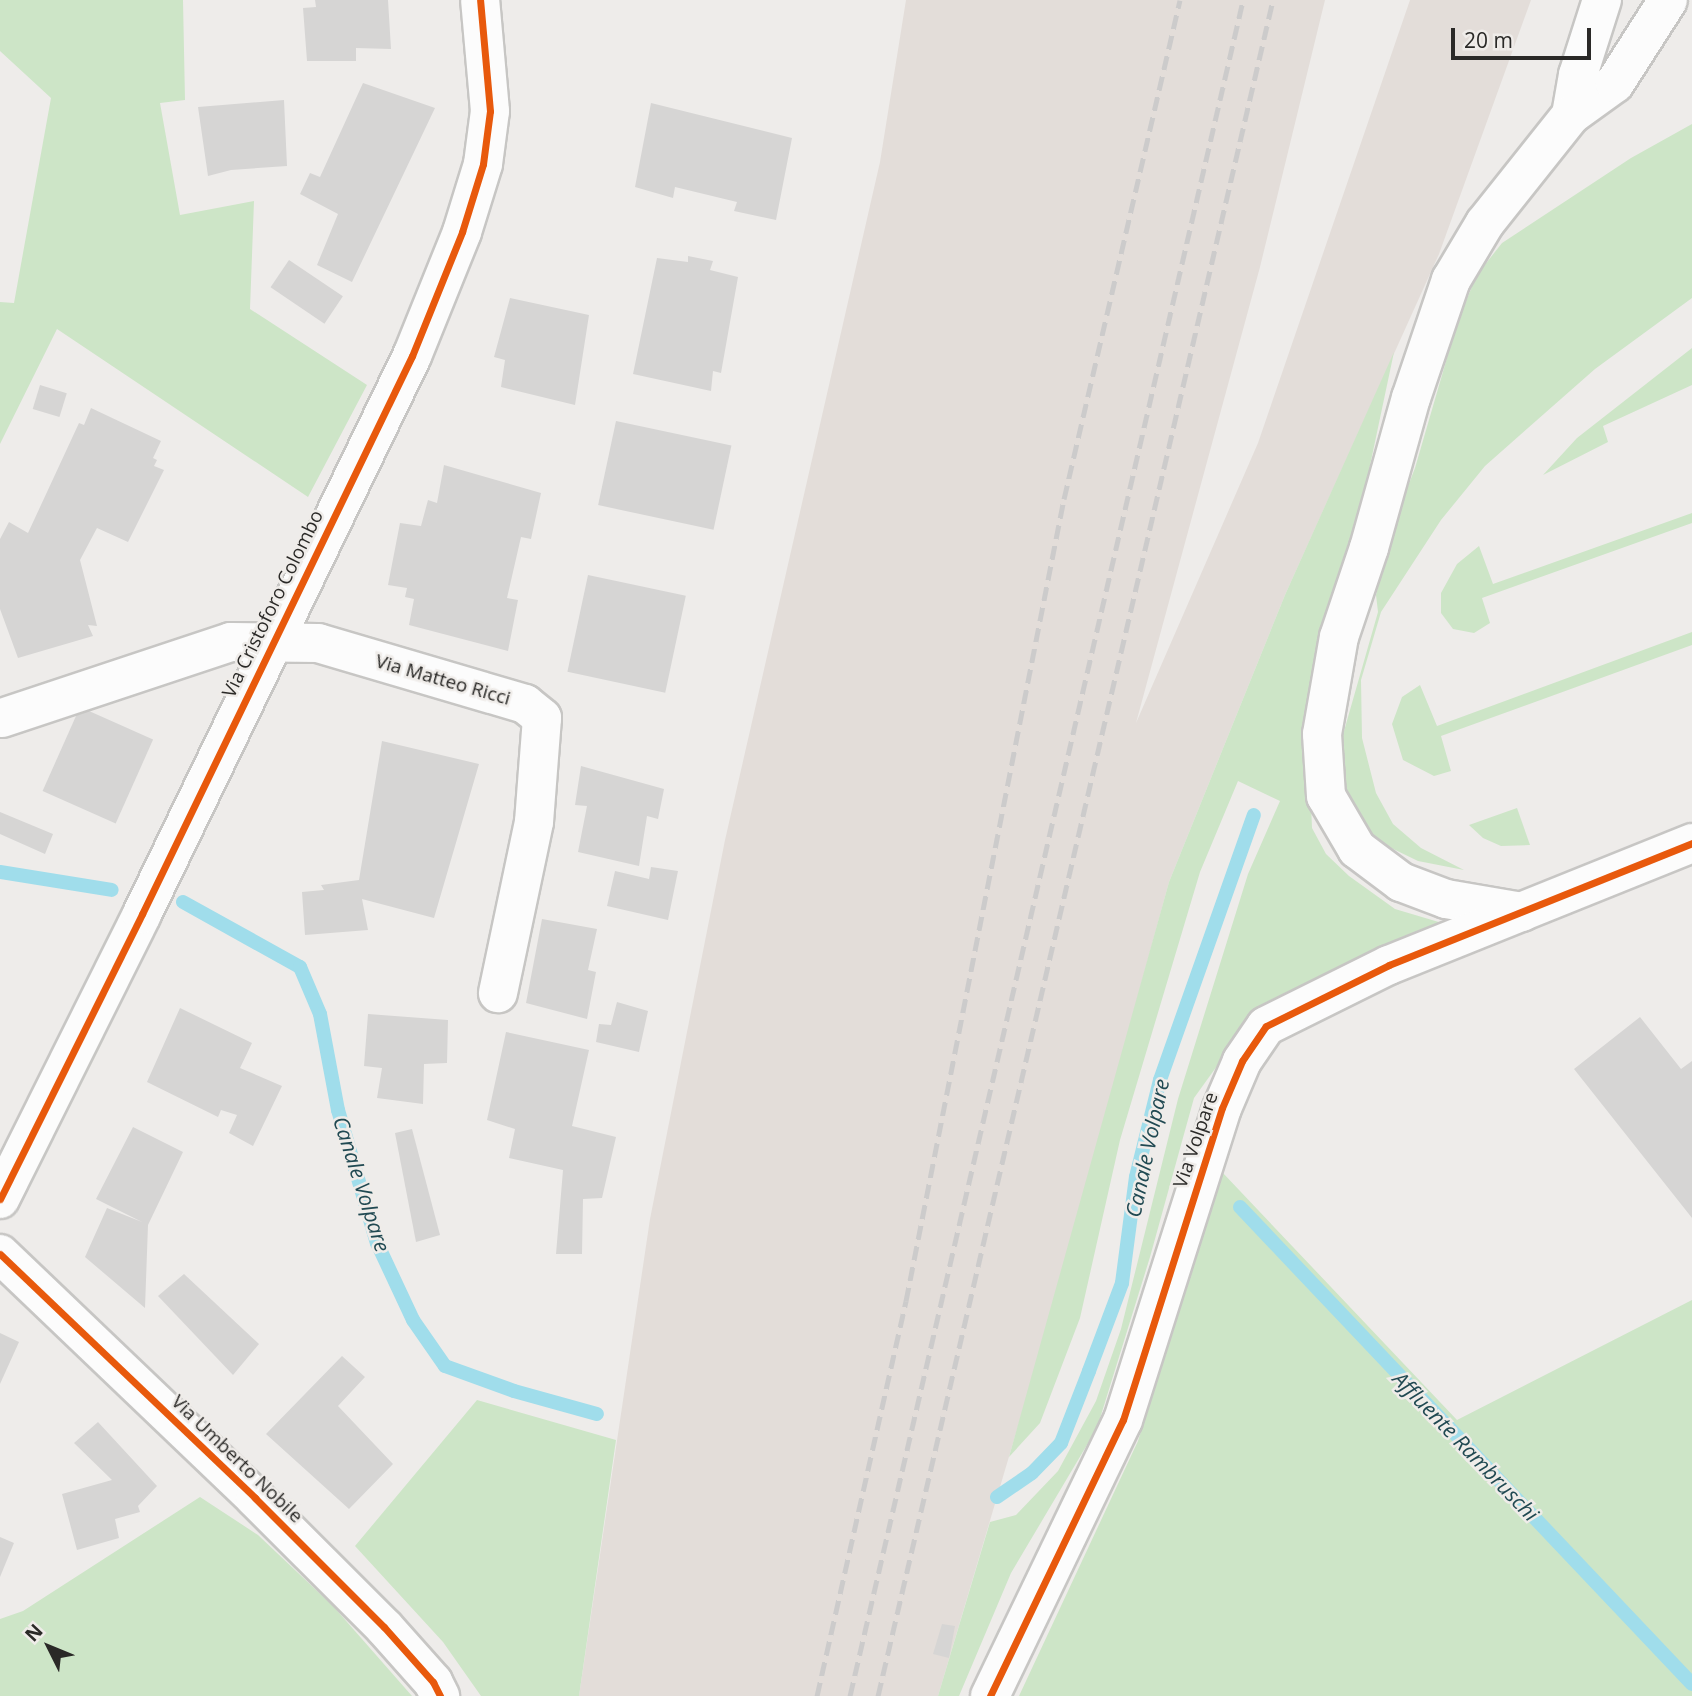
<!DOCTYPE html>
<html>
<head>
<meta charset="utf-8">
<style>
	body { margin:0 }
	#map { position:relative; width:1692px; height:1696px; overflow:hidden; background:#eeecea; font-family:"Open Sans",sans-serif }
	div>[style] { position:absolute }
	.built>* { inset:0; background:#e3ddd9 }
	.green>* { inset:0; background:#cde5c7 }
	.stream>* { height:14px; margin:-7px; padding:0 7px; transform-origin:7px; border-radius:7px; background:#a0ddeb }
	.building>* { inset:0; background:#d6d5d4; transform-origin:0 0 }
	.roads { filter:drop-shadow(2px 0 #c7c6c4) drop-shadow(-2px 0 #c7c6c4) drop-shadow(0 2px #c7c6c4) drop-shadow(0 -2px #c7c6c4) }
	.minor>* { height:38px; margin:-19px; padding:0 19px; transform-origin:19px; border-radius:19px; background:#fcfcfc }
	.rail>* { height:5px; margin-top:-2.5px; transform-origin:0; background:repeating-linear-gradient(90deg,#cccbcb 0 14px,transparent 0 21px) }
	.cycleway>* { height:7px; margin:-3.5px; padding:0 3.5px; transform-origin:3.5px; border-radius:3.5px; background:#e8590c }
	span { translate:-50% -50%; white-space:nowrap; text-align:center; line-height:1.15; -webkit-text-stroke:5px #efece9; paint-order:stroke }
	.street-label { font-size:19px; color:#2a2927 }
	.water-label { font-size:21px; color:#204952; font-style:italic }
	.north { position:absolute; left:14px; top:1612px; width:70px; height:70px; -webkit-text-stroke:5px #efece9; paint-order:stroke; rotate:313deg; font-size:19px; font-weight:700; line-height:28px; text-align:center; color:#2a2927 }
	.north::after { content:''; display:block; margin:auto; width:24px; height:32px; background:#2a2927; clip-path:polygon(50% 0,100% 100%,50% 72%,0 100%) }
	.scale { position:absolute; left:1451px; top:28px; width:140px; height:32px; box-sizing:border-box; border:4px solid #2a2927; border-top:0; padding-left:9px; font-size:21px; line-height:24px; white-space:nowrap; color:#2a2927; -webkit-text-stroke:5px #efece9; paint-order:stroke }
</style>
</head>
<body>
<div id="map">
	<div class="built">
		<div style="clip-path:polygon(906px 0,1325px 0,1260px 267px,1136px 723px,1258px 443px,1410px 0,1531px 0,1439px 254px,1285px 595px,1169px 882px,1048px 1325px,938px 1696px,579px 1696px,650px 1219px,725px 840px,880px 162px)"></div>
	</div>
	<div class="green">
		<div style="clip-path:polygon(0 0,183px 0,185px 100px,160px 103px,180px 215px,254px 201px,250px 309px,367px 385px,308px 497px,57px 329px,0 444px,0 302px,14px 303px,51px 98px,0 51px)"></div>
		<div style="clip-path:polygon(1692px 124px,1692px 298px,1595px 369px,1485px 466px,1441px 520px,1381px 612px,1361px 680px,1362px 738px,1376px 793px,1393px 824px,1421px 848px,1464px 870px,1418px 861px,1385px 845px,1365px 828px,1347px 793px,1340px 745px,1378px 612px,1376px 595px,1396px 517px,1415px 468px,1456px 327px,1476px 276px,1502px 243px,1631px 158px)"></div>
		<div style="clip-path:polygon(1692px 348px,1692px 385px,1603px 426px,1608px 442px,1543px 475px,1577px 438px)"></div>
		<div style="clip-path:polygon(1394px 352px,1309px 754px,1312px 828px,1326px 854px,1349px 876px,1395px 909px,1442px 923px,1240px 1034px,1194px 1098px,1150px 1257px,1097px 1428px,1011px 1573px,959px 1696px,938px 1696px,990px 1522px,1016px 1515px,1058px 1471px,1096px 1401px,1121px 1329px,1178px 1099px,1248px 874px,1280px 801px,1238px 781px,1200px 872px,1120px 1140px,1080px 1318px,1040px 1423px,1009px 1457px,1169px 882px,1285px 595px)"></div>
		<div style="clip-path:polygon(1692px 513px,1692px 523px,1482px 598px,1490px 623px,1474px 633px,1453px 629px,1441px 613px,1441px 593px,1457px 564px,1479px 546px,1493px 584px)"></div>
		<div style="clip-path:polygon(1692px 632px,1692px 645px,1441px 736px,1451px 771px,1434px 776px,1403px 760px,1392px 724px,1402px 697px,1420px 685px,1437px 726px)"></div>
		<div style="clip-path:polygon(1517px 808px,1530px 845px,1501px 846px,1483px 838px,1469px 825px)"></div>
		<div style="clip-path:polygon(1222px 1172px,1457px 1420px,1692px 1300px,1692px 1696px,1019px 1696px,1138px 1441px)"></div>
		<div style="clip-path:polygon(477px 1400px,616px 1440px,579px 1696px,481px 1696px,443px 1642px,355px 1546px)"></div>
		<div style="clip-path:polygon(200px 1497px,258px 1535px,333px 1606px,412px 1696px,0 1696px,0 1619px,23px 1611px)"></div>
	</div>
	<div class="stream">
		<div style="left:0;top:872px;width:113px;rotate:9.1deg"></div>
		<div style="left:183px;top:902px;width:134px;rotate:29.1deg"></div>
		<div style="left:300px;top:967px;width:51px;rotate:66.9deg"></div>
		<div style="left:320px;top:1014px;width:98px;rotate:79.4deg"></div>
		<div style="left:338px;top:1110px;width:139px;rotate:73.7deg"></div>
		<div style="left:377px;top:1243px;width:85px;rotate:64.9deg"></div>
		<div style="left:413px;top:1320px;width:56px;rotate:55.2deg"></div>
		<div style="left:445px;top:1366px;width:73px;rotate:19.9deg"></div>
		<div style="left:514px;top:1391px;width:86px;rotate:15.5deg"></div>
		<div style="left:1240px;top:1207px;width:657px;rotate:46.54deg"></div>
		<div style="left:997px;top:1497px;width:42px;rotate:-34.4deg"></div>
		<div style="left:1032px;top:1473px;width:42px;rotate:-46deg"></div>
		<div style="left:1061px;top:1443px;width:77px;rotate:-68.7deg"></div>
		<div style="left:1089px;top:1371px;width:94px;rotate:-69.4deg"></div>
		<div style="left:1122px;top:1283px;width:107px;rotate:-82.5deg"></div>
		<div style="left:1136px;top:1177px;width:100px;rotate:-76.1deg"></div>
		<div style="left:1160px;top:1080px;width:281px;rotate:-70.5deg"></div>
	</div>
	<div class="building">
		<div style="clip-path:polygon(315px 0,388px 0,391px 49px,356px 48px,356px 61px,307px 61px,303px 8px,316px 7px)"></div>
		<div style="clip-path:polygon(363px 83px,435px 108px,352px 282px,317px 265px,338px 214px,300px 194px,310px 173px,320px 177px)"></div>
		<div style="clip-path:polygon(284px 100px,287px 166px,231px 170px,208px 176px,198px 107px)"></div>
		<div style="clip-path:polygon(651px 103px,792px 138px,776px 220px,734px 211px,737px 202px,675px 187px,673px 198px,635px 187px)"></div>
		<div style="clip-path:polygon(688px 256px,713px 261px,710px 270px,738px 277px,721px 373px,713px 371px,711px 391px,633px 374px,657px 258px,688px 262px)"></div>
		<div style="left:289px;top:260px;width:65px;height:33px;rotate:34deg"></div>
		<div style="clip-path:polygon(510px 298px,589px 315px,575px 405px,501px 387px,505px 360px,494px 357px)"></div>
		<div style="left:40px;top:385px;width:28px;height:25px;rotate:17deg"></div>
		<div style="clip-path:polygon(91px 408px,161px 441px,153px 458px,157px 460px,154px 466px,164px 470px,128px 542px,97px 528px,80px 560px,97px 626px,88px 625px,93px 636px,18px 658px,0 609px,0 539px,9px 522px,28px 533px,79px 423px,84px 425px)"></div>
		<div style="left:616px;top:421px;width:118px;height:86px;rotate:12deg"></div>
		<div style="clip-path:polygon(444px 465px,541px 493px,531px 539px,521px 537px,507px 598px,518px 600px,508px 651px,409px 625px,414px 599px,405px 597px,407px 588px,388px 585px,400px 523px,421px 526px,428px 500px,437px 503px)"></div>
		<div style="left:588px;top:575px;width:100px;height:99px;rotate:12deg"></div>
		<div style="left:80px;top:707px;width:80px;height:92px;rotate:24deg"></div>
		<div style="clip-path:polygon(382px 741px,479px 764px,434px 918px,362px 899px,368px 930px,305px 935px,302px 892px,324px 890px,321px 885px,359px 880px)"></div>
		<div style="clip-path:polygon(581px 766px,664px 789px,658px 819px,647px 816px,639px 866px,578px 852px,587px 806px,575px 805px)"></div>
		<div style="clip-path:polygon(0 812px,53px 834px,45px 854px,0 834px)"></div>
		<div style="clip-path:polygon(651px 867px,678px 871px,668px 920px,607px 906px,615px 871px,649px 879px)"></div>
		<div style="clip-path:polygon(542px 919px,597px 929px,588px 970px,596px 972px,587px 1019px,526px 1003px)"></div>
		<div style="clip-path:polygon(617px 1002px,648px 1011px,639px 1052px,596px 1042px,599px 1024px,611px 1025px)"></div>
		<div style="clip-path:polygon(180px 1008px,252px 1043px,240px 1068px,282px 1086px,253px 1146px,229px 1133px,237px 1115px,221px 1110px,218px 1117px,147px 1082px)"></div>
		<div style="clip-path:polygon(368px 1014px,448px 1020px,447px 1063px,424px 1064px,423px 1104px,377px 1098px,382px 1068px,364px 1066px)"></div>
		<div style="clip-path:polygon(1640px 1017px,1681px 1069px,1692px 1061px,1692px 1218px,1574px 1069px)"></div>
		<div style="clip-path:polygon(506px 1032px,589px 1050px,572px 1126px,616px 1137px,602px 1198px,583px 1199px,582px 1254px,556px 1254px,563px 1170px,509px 1158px,515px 1129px,487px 1120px)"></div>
		<div style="clip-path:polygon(133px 1127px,183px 1152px,148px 1225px,145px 1308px,85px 1257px,107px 1208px,142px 1222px,96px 1199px)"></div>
		<div style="clip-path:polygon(412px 1129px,440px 1235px,416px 1242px,395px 1133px)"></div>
		<div style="clip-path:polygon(184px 1274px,259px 1344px,233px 1375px,158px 1296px)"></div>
		<div style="clip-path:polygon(0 1333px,19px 1342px,0 1384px)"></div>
		<div style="clip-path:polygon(342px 1356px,365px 1377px,338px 1406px,393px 1464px,349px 1509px,266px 1434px)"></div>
		<div style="clip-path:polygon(98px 1422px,157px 1486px,138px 1506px,140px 1512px,115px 1519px,119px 1538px,77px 1550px,62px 1494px,112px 1480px,74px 1443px)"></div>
		<div style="clip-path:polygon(0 1537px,14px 1543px,0 1577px)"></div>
		<div style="clip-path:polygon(942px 1624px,955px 1626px,949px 1658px,933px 1654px)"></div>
	</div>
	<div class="roads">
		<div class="minor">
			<div style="left:1571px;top:115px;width:41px;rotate:-80.1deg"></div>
			<div style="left:1578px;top:75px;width:79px;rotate:-72.3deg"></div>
			<div style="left:2px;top:718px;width:241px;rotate:-18.4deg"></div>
			<div style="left:231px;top:642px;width:87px;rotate:0.7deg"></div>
			<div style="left:318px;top:643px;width:216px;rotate:16.4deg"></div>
			<div style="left:525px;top:704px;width:22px;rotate:39deg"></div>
			<div style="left:542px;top:718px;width:104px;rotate:94.4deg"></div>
			<div style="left:534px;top:822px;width:175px;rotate:101.9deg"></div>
			<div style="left:1522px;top:912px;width:77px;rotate:-170.3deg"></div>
			<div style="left:1446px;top:899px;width:48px;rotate:-159.3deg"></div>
			<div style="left:1401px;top:882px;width:55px;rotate:-143.1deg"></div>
			<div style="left:1357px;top:849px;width:61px;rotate:-120.3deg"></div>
			<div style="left:1326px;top:796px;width:62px;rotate:-93.7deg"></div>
			<div style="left:1322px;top:734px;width:98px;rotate:-80.1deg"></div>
			<div style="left:1339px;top:637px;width:94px;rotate:-71.4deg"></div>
			<div style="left:1369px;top:548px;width:156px;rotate:-74.4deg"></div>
			<div style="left:1411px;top:398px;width:125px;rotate:-71.3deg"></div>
			<div style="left:1451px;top:280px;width:66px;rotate:-59.2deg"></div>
			<div style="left:1485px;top:223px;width:138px;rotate:-51.5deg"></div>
			<div style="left:1571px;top:115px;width:54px;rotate:-36deg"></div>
			<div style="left:1615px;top:83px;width:98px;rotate:-57.4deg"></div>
			<div style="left:0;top:1199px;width:318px;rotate:-63.5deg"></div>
			<div style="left:142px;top:914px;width:620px;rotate:-64.18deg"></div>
			<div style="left:412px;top:356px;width:134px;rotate:-68deg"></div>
			<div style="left:462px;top:232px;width:71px;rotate:-72.8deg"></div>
			<div style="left:483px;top:164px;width:53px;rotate:-82.5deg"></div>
			<div style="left:490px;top:111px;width:111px;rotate:-95.1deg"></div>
			<div style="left:0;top:1254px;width:353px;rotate:43.7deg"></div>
			<div style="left:255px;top:1498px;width:182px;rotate:45deg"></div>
			<div style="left:384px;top:1627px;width:74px;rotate:48.3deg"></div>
			<div style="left:433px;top:1682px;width:16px;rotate:63deg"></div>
			<div style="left:990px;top:1696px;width:306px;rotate:-64.3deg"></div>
			<div style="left:1123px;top:1420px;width:327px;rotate:-72.4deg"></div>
			<div style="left:1222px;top:1108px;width:51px;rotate:-66.9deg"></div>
			<div style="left:1242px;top:1061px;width:42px;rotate:-55.6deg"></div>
			<div style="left:1266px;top:1026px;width:137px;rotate:-26.4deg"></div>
			<div style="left:1389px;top:965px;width:327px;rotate:-21.9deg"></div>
		</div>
	</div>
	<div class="rail">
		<div style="left:817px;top:1696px;width:405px;rotate:-77.3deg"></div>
		<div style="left:906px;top:1301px;width:817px;rotate:-78.86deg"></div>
		<div style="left:1064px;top:499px;width:512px;rotate:-76.91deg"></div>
		<div style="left:850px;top:1696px;width:1741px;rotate:-76.95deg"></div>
		<div style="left:878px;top:1696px;width:1741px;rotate:-76.89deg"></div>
	</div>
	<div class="cycleway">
		<div style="left:0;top:1199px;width:318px;rotate:-63.5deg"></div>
		<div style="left:142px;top:914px;width:620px;rotate:-64.18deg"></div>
		<div style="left:412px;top:356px;width:134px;rotate:-68deg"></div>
		<div style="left:462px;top:232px;width:71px;rotate:-72.8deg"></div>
		<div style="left:483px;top:164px;width:53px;rotate:-82.5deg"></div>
		<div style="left:490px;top:111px;width:111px;rotate:-95.1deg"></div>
		<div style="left:0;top:1254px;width:353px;rotate:43.7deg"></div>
		<div style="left:255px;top:1498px;width:182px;rotate:45deg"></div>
		<div style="left:384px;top:1627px;width:74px;rotate:48.3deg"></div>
		<div style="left:433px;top:1682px;width:16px;rotate:63deg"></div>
		<div style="left:990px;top:1696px;width:306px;rotate:-64.3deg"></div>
		<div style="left:1123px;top:1420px;width:327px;rotate:-72.4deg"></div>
		<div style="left:1222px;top:1108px;width:51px;rotate:-66.9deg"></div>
		<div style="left:1242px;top:1061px;width:42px;rotate:-55.6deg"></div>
		<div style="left:1266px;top:1026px;width:137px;rotate:-26.4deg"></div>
		<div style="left:1389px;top:965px;width:327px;rotate:-21.9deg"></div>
	</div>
	<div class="street-label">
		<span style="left:273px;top:604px;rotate:-64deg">Via Cristoforo Colombo</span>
		<span style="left:443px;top:680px;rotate:16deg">Via Matteo Ricci</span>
		<span style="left:1196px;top:1140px;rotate:-71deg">Via Volpare</span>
		<span style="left:237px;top:1459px;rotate:44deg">Via Umberto Nobile</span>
	</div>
	<div class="water-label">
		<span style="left:1147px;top:1148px;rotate:-78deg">Canale Volpare</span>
		<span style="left:362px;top:1184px;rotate:72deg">Canale Volpare</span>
		<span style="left:1466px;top:1446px;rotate:46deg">Affluente Rambruschi</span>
	</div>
	<div class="north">N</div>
	<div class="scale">20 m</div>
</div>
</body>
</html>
